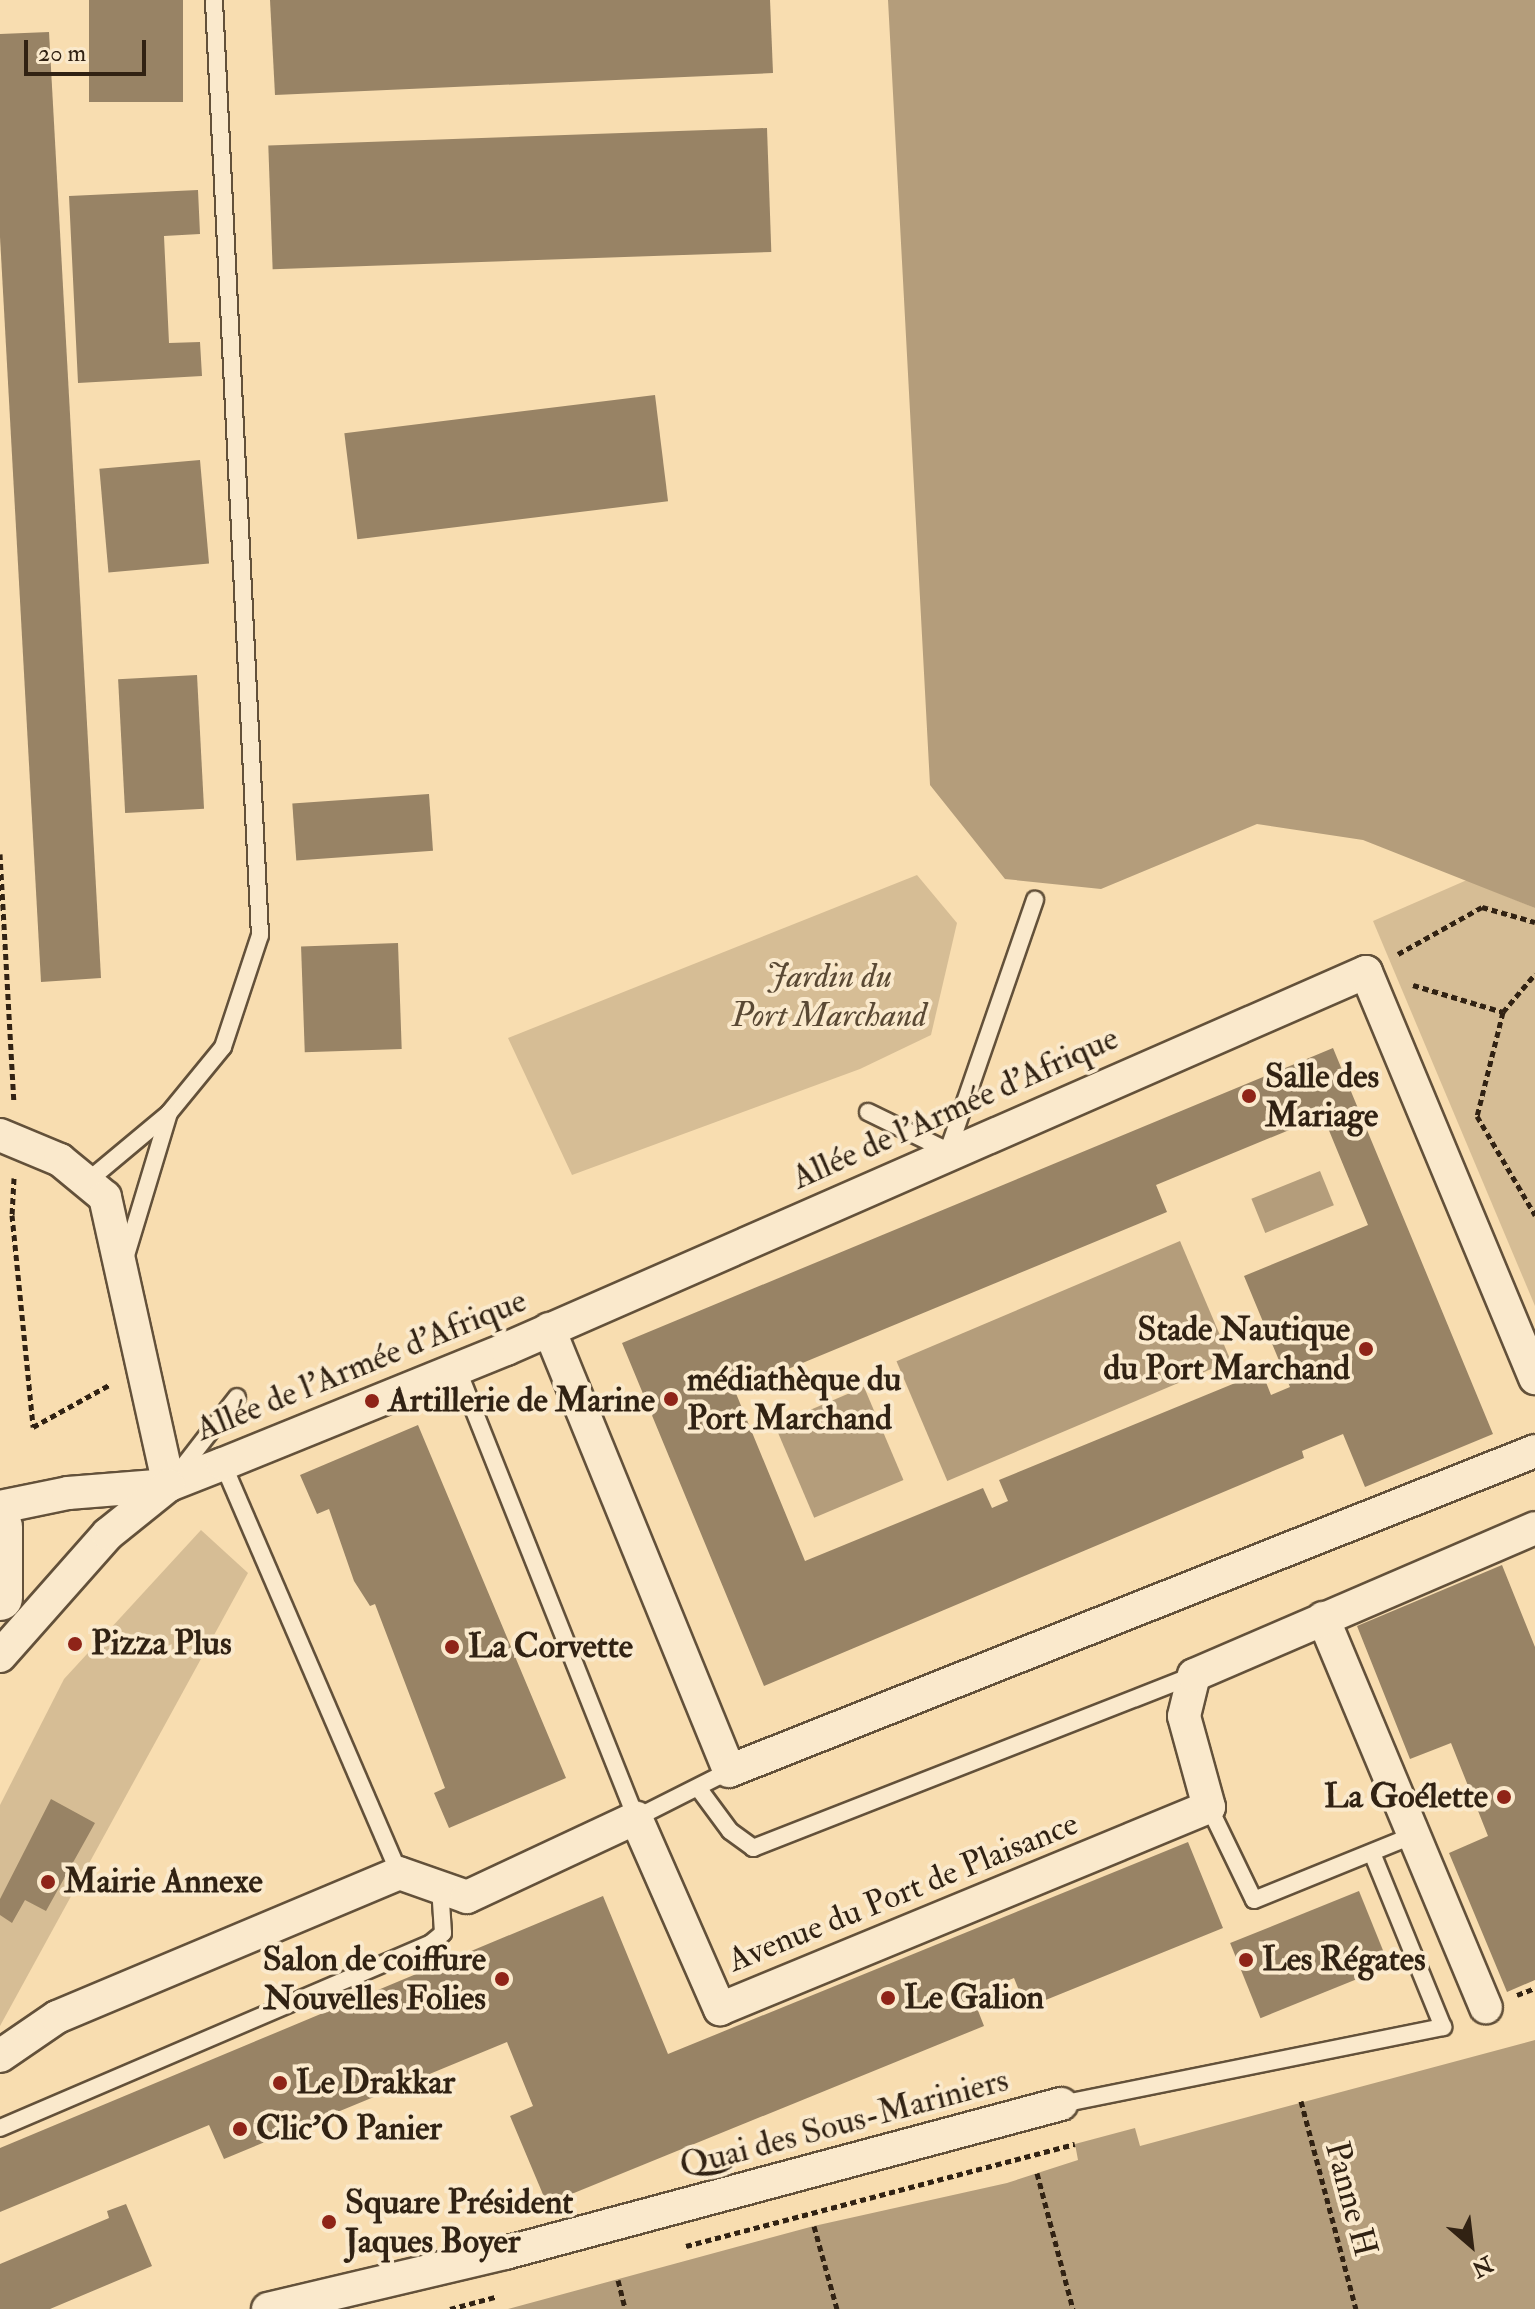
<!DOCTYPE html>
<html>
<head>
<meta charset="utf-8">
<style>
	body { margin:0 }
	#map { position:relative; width:1535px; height:2309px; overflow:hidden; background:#f8ddb0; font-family:"IM FELL Double Pica",serif }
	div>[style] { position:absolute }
	.green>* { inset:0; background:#d6bd95 }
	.water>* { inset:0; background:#b49d7b; transform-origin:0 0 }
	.building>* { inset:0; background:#988365; transform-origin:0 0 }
	.path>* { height:5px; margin-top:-2.5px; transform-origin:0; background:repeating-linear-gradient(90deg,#312213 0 6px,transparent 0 10px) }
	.roads { filter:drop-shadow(2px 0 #63513a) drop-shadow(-2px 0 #63513a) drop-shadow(0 2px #63513a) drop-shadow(0 -2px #63513a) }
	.service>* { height:16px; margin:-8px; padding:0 8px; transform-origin:8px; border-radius:8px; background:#fae9cc }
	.minor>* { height:32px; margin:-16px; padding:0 16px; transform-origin:16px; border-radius:16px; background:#fae9cc }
	.secondary>* { height:44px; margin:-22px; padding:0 22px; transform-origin:22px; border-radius:22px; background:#fae9cc }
	.dots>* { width:22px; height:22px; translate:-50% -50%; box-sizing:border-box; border:4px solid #fae9cc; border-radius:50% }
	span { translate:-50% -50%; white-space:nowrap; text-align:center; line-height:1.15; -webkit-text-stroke:8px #fae9cc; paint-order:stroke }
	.park-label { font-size:34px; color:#5a4934; font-style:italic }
	.poi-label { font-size:34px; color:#312213; font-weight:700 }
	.left { translate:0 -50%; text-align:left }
	.right { translate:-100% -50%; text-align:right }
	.street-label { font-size:34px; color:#312213 }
	.north { position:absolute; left:1431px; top:2205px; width:80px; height:80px; -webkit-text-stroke:6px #fae9cc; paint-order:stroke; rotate:152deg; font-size:22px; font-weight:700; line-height:32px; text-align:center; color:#312213 }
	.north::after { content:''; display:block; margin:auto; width:28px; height:36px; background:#312213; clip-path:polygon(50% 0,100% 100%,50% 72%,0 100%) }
	.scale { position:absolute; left:24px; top:40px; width:122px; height:36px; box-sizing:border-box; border:4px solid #312213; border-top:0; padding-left:10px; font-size:24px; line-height:28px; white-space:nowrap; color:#312213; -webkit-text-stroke:6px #fae9cc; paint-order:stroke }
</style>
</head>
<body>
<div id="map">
	<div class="green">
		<div style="clip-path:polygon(917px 875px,957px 923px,931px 1035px,860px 1069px,572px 1175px,508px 1038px)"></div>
		<div style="clip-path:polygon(1467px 880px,1535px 908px,1535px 1306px,1373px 921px)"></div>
		<div style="clip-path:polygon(201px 1530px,248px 1573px,0 2026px,0 1805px,64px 1679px)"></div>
	</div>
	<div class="water">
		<div style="clip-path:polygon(888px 0,1535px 0,1535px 908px,1363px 840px,1257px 824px,1101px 889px,1005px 879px,930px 785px)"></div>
		<div style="left:1320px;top:1171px;width:37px;height:74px;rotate:68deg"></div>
		<div style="left:1180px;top:1241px;width:130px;height:308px;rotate:67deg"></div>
		<div style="left:864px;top:1387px;width:101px;height:97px;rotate:67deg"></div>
		<div style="clip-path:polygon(1535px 2040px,1535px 2309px,508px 2309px,814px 2226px,1007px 2183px,1078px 2160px,1075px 2144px,1135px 2128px,1140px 2146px)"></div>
	</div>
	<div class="building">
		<div style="left:89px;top:0;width:94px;height:102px"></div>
		<div style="clip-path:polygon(270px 0,770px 0,773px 73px,275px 95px)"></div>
		<div style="clip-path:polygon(49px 32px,101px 978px,41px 982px,0 237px,0 34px)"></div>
		<div style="left:767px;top:128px;width:124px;height:499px;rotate:88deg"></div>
		<div style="clip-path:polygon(198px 190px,200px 234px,164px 236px,169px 343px,200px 342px,202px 376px,78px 383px,69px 196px)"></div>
		<div style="left:655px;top:395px;width:107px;height:313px;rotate:83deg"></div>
		<div style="left:200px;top:460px;width:104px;height:101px;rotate:85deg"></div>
		<div style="left:197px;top:675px;width:134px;height:79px;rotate:87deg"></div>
		<div style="left:429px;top:794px;width:57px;height:137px;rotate:86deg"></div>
		<div style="left:398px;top:943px;width:106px;height:97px;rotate:88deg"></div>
		<div style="clip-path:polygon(evenodd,1333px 1048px,1493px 1434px,1365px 1487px,1343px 1434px,1302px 1451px,1304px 1458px,764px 1686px,622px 1343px,1333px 1048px,1323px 1116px,1368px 1225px,1244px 1276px,1290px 1387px,1271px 1395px,1262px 1372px,999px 1480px,1008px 1501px,992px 1508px,983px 1488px,805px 1561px,735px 1391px,1167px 1212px,1156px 1185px,1323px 1116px)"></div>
		<div style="clip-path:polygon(418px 1425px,566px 1778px,449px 1828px,434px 1793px,445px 1788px,375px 1604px,370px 1606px,354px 1581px,329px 1509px,317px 1514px,300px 1475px)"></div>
		<div style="clip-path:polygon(1502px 1565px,1535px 1647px,1535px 1980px,1507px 1992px,1449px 1853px,1488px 1836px,1451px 1743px,1410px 1759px,1357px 1626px)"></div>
		<div style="clip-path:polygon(51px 1799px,95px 1823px,46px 1911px,25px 1900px,12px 1923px,0 1915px,0 1899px)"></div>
		<div style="clip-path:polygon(1188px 1842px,1223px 1928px,1026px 2008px,1014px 1978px,972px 1995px,984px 2026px,547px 2204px,510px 2116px,533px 2106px,507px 2042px,224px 2159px,209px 2125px,0 2212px,0 2148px,603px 1896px,668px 2054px)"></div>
		<div style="left:1359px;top:1891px;width:81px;height:139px;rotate:68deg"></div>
		<div style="clip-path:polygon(126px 2204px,152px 2266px,50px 2309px,0 2309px,0 2264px,109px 2218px,107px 2211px)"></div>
	</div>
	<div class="path">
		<div style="left:0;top:854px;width:247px;rotate:86.8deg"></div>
		<div style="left:1398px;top:954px;width:96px;rotate:-29.2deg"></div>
		<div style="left:1482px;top:907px;width:55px;rotate:15.8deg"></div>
		<div style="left:1413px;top:985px;width:94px;rotate:16.7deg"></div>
		<div style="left:1503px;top:1012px;width:50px;rotate:-49.9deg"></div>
		<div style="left:1503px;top:1012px;width:107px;rotate:104deg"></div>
		<div style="left:1477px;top:1116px;width:115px;rotate:59.6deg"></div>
		<div style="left:14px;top:1178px;width:37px;rotate:93deg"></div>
		<div style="left:12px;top:1215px;width:213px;rotate:84.3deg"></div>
		<div style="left:33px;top:1427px;width:89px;rotate:-28.9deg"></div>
		<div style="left:1517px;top:1995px;width:19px;rotate:-21deg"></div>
		<div style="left:1301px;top:2101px;width:215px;rotate:75.2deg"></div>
		<div style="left:1037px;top:2173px;width:141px;rotate:75.2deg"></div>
		<div style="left:814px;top:2226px;width:86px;rotate:74.5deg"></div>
		<div style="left:686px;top:2246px;width:402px;rotate:-14.7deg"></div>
		<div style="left:618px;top:2280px;width:30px;rotate:76deg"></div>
		<div style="left:450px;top:2309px;width:47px;rotate:-14.9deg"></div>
	</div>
	<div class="roads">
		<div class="service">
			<div style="left:868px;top:1112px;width:89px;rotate:26deg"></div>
			<div style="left:948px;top:1151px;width:266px;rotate:-70.9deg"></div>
			<div style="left:169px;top:1113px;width:85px;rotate:-50.7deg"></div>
			<div style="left:223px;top:1047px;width:118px;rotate:-71.7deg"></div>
			<div style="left:260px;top:935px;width:936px;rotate:-92.82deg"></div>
			<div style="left:89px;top:1180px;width:104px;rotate:-39.9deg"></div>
			<div style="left:169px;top:1113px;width:152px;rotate:106.8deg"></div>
			<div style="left:457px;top:1368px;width:484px;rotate:68.3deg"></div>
			<div style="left:636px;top:1818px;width:104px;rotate:-26.8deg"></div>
			<div style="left:223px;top:1464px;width:445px;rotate:66.7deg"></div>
			<div style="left:175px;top:1477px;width:101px;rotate:-52.2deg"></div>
			<div style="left:699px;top:1789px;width:52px;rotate:53.6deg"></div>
			<div style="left:730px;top:1831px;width:29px;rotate:36deg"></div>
			<div style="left:753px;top:1848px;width:474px;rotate:-21.4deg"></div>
			<div style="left:1209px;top:1807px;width:103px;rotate:64.2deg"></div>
			<div style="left:1254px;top:1900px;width:173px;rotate:-22.1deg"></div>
			<div style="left:1061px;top:2104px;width:390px;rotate:-11.4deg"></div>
			<div style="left:1443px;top:2027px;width:188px;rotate:-112.2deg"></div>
			<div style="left:0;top:2128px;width:468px;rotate:-23.2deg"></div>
			<div style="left:430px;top:1944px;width:17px;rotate:-40deg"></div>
			<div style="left:443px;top:1933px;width:46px;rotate:-93.7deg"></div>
		</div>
		<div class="minor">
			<div style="left:0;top:1135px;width:65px;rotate:22.6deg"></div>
			<div style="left:60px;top:1160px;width:58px;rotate:39.4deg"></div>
			<div style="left:105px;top:1197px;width:295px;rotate:77.5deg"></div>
			<div style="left:549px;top:1329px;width:477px;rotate:67.8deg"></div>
			<div style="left:729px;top:1771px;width:867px;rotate:-21.65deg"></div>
			<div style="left:0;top:1507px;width:69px;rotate:-11.6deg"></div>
			<div style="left:68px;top:1493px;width:101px;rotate:-4.5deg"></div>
			<div style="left:169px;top:1485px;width:58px;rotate:-21.3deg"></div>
			<div style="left:223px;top:1464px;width:305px;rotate:-22.1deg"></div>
			<div style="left:506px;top:1349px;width:939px;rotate:-23.67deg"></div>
			<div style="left:1366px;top:972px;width:440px;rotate:67.4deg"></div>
			<div style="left:1323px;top:1618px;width:422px;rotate:67.3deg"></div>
			<div style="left:0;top:1656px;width:163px;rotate:-48.5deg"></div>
			<div style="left:108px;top:1534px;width:78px;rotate:-38.8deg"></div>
			<div style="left:0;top:2056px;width:69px;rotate:-34.4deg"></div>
			<div style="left:57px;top:2017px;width:371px;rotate:-22.8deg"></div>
			<div style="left:399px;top:1873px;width:72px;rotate:19.4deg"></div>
			<div style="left:467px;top:1897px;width:187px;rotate:-25.1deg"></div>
			<div style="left:636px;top:1818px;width:209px;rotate:66.3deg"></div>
			<div style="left:720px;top:2009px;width:529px;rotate:-22.44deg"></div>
			<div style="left:1209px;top:1807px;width:94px;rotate:-105.4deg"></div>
			<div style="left:1184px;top:1716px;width:42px;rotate:-76.3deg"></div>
			<div style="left:1194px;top:1675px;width:371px;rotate:-23.3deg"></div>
			<div style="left:268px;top:2309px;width:244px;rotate:-13.3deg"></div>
			<div style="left:505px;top:2253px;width:576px;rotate:-15deg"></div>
		</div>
		<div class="secondary">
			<div style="left:0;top:1527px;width:71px;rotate:90deg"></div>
		</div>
	</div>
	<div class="dots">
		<div style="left:1249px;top:1096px;background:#8f2418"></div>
		<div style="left:1366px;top:1349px;background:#8f2418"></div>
		<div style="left:671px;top:1399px;background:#8f2418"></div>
		<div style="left:372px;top:1401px;background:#8f2418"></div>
		<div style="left:75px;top:1644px;background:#8f2418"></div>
		<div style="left:452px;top:1647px;background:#8f2418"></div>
		<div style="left:1504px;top:1797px;background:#8f2418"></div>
		<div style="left:48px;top:1882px;background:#8f2418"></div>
		<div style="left:1246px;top:1960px;background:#8f2418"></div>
		<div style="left:502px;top:1979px;background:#8f2418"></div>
		<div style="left:888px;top:1998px;background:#8f2418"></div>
		<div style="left:280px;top:2083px;background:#8f2418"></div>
		<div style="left:240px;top:2129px;background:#8f2418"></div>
		<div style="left:329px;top:2222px;background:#8f2418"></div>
	</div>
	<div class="park-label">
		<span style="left:829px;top:996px">Jardin du<br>Port Marchand</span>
	</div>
	<div class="poi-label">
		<span class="left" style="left:1265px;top:1096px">Salle des<br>Mariage</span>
		<span class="right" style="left:1350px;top:1349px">Stade Nautique<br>du Port Marchand</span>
		<span class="left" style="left:687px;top:1399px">médiathèque du<br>Port Marchand</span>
		<span class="left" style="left:388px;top:1401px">Artillerie de Marine</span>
		<span class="left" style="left:91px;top:1644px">Pizza Plus</span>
		<span class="left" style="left:468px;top:1647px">La Corvette</span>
		<span class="right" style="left:1488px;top:1797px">La Goélette</span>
		<span class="left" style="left:64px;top:1882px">Mairie Annexe</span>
		<span class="right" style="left:486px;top:1979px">Salon de coiffure<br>Nouvelles Folies</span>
		<span class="left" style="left:1262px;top:1960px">Les Régates</span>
		<span class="left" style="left:904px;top:1998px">Le Galion</span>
		<span class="left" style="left:296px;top:2083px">Le Drakkar</span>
		<span class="left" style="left:256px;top:2129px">Clic'O Panier</span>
		<span class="left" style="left:345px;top:2222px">Square Président<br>Jaques Boyer</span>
	</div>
	<div class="street-label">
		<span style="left:955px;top:1108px;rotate:-24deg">Allée de l'Armée d'Afrique</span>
		<span style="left:361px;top:1365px;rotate:-22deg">Allée de l'Armée d'Afrique</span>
		<span style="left:903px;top:1892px;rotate:-22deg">Avenue du Port de Plaisance</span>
		<span style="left:844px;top:2123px;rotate:-15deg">Quai des Sous-Mariniers</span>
		<span style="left:1351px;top:2199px;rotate:75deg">Panne H</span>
	</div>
	<div class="north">N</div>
	<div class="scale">20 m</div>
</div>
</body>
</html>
